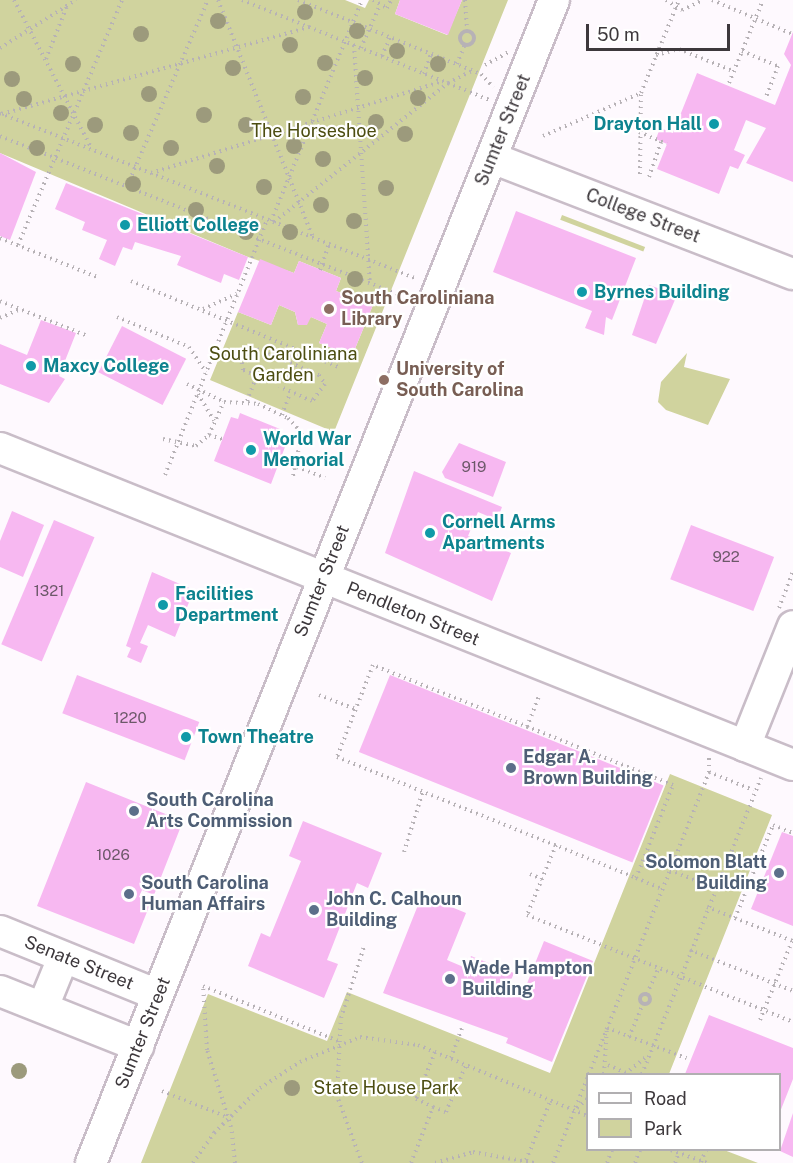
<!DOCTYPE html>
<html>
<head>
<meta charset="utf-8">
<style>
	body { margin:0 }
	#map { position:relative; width:793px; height:1163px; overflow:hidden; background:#fef9fe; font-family:"Public Sans",sans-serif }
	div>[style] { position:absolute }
	.green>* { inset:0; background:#d0d39e; transform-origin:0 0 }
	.building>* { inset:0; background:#f7b8f1; transform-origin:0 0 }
	.path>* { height:4px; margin-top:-2px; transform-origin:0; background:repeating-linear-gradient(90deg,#b7b2b6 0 1.5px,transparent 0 6px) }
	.path>.ring { margin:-2px; padding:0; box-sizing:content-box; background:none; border:4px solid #b7b2b6; border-radius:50% }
	.roads { filter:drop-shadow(2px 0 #c9bdc8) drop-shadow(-2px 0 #c9bdc8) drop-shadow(0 2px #c9bdc8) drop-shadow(0 -2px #c9bdc8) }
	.secondary>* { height:30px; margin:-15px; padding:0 15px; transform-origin:15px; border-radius:15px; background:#fff }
	.trees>* { width:16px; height:16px; margin:-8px; border-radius:50%; background:#9c9a7c }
	.dots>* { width:16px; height:16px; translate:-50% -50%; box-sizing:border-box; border:3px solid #fff; border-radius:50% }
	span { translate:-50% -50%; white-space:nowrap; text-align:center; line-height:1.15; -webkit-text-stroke:4.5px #fff; paint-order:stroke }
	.number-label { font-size:15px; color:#6c5869 }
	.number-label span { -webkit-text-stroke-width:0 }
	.culture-label { font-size:18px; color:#0d838f; font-weight:700 }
	.right { translate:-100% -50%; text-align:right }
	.left { translate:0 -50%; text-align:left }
	.street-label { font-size:18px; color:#3d383c }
	.park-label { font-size:18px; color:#4c4d11 }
	.education-label { font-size:18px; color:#785e54; font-weight:700 }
	.service-label { font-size:18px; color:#4e5e75; font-weight:700 }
	.legend { position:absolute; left:586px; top:1073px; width:195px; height:78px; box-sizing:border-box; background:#fff; border:2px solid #b1afb1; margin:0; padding:8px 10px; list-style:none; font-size:18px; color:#3d383c }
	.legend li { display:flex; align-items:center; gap:12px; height:30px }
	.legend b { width:30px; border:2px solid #b1afb1 }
	.scale { position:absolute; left:586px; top:24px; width:144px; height:27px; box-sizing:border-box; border:3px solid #3d383c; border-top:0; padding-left:8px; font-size:18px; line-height:21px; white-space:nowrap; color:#3d383c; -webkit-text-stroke:4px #fff; paint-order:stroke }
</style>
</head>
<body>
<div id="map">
	<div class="green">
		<div style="clip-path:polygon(0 0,345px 0,365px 8px,369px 0,400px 0,395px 14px,447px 35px,462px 0,508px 0,334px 432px,210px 380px,238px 312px,271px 325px,279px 305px,295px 312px,298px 325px,311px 317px,327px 324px,319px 343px,352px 356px,373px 305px,336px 291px,341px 278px,299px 261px,294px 273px,248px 257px,0 153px)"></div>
		<div style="left:562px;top:215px;width:89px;height:5px;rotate:21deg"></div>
		<div style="clip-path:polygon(687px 353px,684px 367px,730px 379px,708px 425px,666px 410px,658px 402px,661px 382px)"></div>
		<div style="clip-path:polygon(670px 774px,772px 815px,669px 1074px,588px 1074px,588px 1150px,724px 1150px,758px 1163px,141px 1163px,208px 994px,327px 1041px,347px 992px,550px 1073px)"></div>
	</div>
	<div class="building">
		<div style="clip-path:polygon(400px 0,462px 0,448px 35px,395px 14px)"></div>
		<div style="clip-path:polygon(793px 32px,793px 182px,746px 163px,766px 128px,746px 120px,734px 150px,745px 155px,738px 169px,730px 166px,719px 194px,657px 169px,667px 144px,656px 139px,660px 128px,673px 133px,697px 73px,775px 105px,791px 65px,784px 54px)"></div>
		<div style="clip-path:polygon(0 153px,36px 172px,10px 240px,0 236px)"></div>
		<div style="clip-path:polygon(66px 183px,248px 257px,239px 280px,224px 274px,221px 283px,177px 265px,181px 256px,135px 242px,132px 250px,123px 247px,115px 266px,99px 259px,107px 240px,82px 230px,85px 222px,55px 209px)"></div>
		<div style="clip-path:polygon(516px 211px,636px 258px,612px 320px,606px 317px,604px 335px,585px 328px,592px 311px,493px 272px)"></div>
		<div style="clip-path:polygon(260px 259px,294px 273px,299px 261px,341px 278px,336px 291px,373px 305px,352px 356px,319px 343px,327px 324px,311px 317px,307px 325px,298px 325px,295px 312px,279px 305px,271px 325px,238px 312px)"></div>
		<div style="clip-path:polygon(649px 285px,677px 295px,656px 344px,632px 335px)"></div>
		<div style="clip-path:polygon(41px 320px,76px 333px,59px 376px,65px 379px,49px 403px,0 384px,0 344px,27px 355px)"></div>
		<div style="left:122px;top:326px;width:72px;height:52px;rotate:27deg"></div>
		<div style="clip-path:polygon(240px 413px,280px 429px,277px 435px,288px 439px,271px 484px,214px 461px,231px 417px,238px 419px)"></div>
		<div style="clip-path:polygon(459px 443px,506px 462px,493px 497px,445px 478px,442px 472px)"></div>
		<div style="clip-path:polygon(414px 471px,502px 507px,497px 520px,478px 512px,468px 536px,511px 553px,492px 601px,385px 553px)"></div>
		<div style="clip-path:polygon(12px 511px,44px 525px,23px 577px,0 567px,0 541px)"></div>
		<div style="left:54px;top:520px;width:44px;height:135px;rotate:23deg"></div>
		<div style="left:691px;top:525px;width:89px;height:58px;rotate:21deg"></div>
		<div style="clip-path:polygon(152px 572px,194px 590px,175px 637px,148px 625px,140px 643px,148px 646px,141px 663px,127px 657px,131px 648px,126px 646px)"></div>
		<div style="left:77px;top:675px;width:131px;height:41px;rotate:21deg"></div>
		<div style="left:390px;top:675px;width:295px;height:83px;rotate:22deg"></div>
		<div style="clip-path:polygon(86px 782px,183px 821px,154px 895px,142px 890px,139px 897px,151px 902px,134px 944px,37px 906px)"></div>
		<div style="clip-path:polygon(303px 821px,382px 853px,368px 888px,357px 883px,327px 960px,338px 964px,324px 998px,248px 966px,261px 933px,270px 937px,301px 861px,289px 856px)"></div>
		<div style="clip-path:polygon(782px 832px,793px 836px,793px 926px,751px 909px)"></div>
		<div style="clip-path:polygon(422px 895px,466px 913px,447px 960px,466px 968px,471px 956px,514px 973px,509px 985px,524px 991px,544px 941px,593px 961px,552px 1062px,506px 1043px,508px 1038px,383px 993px)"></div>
		<div style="clip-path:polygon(709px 1015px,793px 1048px,793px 1079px,780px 1112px,780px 1074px,685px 1074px)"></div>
		<div style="clip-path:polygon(793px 1113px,793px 1157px,780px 1151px)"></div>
	</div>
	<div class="path">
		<div style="left:14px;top:0;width:168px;rotate:62.4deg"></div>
		<div style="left:218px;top:0;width:256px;rotate:68.2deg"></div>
		<div style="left:242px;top:0;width:266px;rotate:22deg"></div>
		<div style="left:298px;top:0;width:197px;rotate:22deg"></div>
		<div style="left:481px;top:74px;width:18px;rotate:47deg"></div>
		<div style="left:373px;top:0;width:16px;rotate:30deg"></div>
		<div style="left:387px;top:8px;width:9px;rotate:-63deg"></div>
		<div style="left:465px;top:0;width:31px;rotate:86deg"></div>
		<div style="left:666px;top:0;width:19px;rotate:32deg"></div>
		<div style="left:682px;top:10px;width:23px;rotate:-25deg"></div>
		<div style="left:712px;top:0;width:87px;rotate:23deg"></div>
		<div class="ring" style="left:460px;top:31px;width:10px;height:10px"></div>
		<div style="left:354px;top:45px;width:239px;rotate:86.2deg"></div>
		<div style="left:0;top:48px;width:90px;rotate:-32.3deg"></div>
		<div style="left:361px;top:48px;width:47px;rotate:-66.2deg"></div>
		<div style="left:742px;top:51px;width:39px;rotate:23deg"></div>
		<div style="left:778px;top:66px;width:33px;rotate:111deg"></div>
		<div style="left:656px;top:55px;width:24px;rotate:-15deg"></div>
		<div style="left:679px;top:49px;width:58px;rotate:22.2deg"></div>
		<div style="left:382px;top:56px;width:21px;rotate:-67deg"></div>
		<div style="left:46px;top:59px;width:57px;rotate:-68.4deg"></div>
		<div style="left:457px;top:64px;width:22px;rotate:-68deg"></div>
		<div style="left:485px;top:65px;width:26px;rotate:-29deg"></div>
		<div style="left:424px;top:74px;width:21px;rotate:-71deg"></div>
		<div style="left:729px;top:83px;width:90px;rotate:-67.7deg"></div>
		<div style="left:0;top:113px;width:449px;rotate:21.7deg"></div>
		<div style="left:2px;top:114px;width:320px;rotate:-15.8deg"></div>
		<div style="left:639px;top:132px;width:30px;rotate:23deg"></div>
		<div style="left:0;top:136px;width:428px;rotate:21.7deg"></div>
		<div style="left:543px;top:136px;width:107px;rotate:-23.7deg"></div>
		<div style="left:151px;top:173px;width:305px;rotate:-17.5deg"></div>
		<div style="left:640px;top:174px;width:81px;rotate:-89.3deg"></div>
		<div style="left:641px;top:93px;width:100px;rotate:-67.8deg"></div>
		<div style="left:649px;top:177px;width:37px;rotate:-71deg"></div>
		<div style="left:127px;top:186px;width:203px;rotate:-66.5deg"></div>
		<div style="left:271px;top:221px;width:239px;rotate:-67.6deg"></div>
		<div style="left:274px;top:222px;width:223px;rotate:-38.6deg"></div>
		<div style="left:448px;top:83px;width:27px;rotate:-27deg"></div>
		<div style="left:0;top:238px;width:105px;rotate:21.9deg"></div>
		<div style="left:18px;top:245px;width:266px;rotate:-67deg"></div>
		<div style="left:320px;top:270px;width:28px;rotate:-71deg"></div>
		<div style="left:131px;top:281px;width:227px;rotate:22.5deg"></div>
		<div style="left:0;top:301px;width:92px;rotate:21.8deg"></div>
		<div style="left:203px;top:309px;width:37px;rotate:-24deg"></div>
		<div style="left:117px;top:317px;width:78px;rotate:22.6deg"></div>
		<div style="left:189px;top:347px;width:30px;rotate:56deg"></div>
		<div style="left:0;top:318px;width:22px;rotate:-24deg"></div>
		<div style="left:288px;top:362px;width:15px;rotate:-70deg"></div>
		<div style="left:267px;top:380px;width:26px;rotate:-157deg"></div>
		<div style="left:243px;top:370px;width:11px;rotate:-100deg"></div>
		<div style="left:241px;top:359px;width:10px;rotate:-53deg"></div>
		<div style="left:247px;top:351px;width:10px;rotate:-11deg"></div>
		<div style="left:257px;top:349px;width:67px;rotate:22.8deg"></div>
		<div style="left:319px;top:375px;width:11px;rotate:56deg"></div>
		<div style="left:325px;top:384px;width:21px;rotate:127deg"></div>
		<div style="left:312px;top:401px;width:36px;rotate:-156deg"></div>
		<div style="left:187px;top:384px;width:41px;rotate:25.9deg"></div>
		<div style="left:198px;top:394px;width:31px;rotate:59deg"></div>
		<div style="left:247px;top:401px;width:26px;rotate:-69deg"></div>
		<div style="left:282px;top:415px;width:23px;rotate:-70deg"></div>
		<div style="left:209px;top:435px;width:14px;rotate:17deg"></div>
		<div style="left:163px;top:439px;width:34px;rotate:12deg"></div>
		<div style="left:196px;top:446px;width:17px;rotate:-40deg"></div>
		<div style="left:209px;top:435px;width:36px;rotate:-66deg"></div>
		<div style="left:224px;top:402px;width:34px;rotate:3deg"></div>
		<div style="left:258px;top:404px;width:33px;rotate:25deg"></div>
		<div style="left:288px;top:418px;width:21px;rotate:47deg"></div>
		<div style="left:302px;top:433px;width:44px;rotate:101.8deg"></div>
		<div style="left:297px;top:467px;width:30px;rotate:21deg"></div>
		<div style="left:165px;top:475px;width:275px;rotate:-68.2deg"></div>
		<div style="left:779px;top:608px;width:39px;rotate:-69deg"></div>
		<div style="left:319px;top:695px;width:40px;rotate:21deg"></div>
		<div style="left:527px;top:727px;width:34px;rotate:-69deg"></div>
		<div style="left:709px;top:772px;width:48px;rotate:22.2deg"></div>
		<div style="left:556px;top:845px;width:76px;rotate:112.5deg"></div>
		<div style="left:527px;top:915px;width:287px;rotate:21.9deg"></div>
		<div style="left:404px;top:852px;width:64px;rotate:-72.7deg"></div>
		<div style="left:670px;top:870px;width:48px;rotate:22.2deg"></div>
		<div style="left:530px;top:874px;width:13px;rotate:23deg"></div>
		<div style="left:636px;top:878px;width:100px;rotate:-68.3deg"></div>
		<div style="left:673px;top:785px;width:323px;rotate:-158.2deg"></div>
		<div style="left:373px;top:665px;width:99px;rotate:111.4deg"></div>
		<div style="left:337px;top:757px;width:323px;rotate:22deg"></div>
		<div style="left:636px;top:878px;width:28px;rotate:23deg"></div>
		<div style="left:707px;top:907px;width:92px;rotate:21.6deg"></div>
		<div style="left:735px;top:918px;width:100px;rotate:-67.8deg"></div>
		<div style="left:773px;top:825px;width:22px;rotate:22deg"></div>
		<div style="left:690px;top:950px;width:111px;rotate:21.7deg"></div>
		<div class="ring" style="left:640px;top:994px;width:6px;height:6px"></div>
		<div style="left:647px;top:994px;width:30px;rotate:-66deg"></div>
		<div style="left:760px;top:1020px;width:85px;rotate:-67.9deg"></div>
		<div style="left:629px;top:1037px;width:36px;rotate:-67deg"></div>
		<div style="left:435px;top:1052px;width:51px;rotate:112deg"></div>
		<div style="left:416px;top:1099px;width:19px;rotate:25deg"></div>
		<div style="left:433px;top:1107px;width:14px;rotate:21deg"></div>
		<div style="left:446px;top:1112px;width:51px;rotate:-66.9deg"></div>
		<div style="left:451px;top:1058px;width:35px;rotate:-70deg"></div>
		<div style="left:608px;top:1065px;width:20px;rotate:24deg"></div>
		<div style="left:589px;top:1074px;width:325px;rotate:-68.3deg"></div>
		<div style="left:709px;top:772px;width:16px;rotate:-90deg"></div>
		<div style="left:604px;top:1074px;width:46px;rotate:-86.3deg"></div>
		<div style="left:607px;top:1028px;width:85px;rotate:20.8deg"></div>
		<div style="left:625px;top:1074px;width:28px;rotate:-39deg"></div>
		<div style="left:642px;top:1074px;width:319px;rotate:-68.1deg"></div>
		<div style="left:162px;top:1091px;width:70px;rotate:21.8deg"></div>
		<div style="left:577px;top:1108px;width:15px;rotate:-42deg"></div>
		<div style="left:671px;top:1150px;width:38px;rotate:20deg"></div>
		<div style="left:526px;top:1160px;width:63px;rotate:-67.5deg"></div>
		<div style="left:701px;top:1162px;width:13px;rotate:-67deg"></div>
		<div style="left:193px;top:1163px;width:37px;rotate:-55deg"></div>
		<div style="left:214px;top:1133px;width:64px;rotate:-44.4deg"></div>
		<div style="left:260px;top:1088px;width:48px;rotate:-33deg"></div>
		<div style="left:300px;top:1062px;width:65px;rotate:-22.6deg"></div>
		<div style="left:360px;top:1037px;width:59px;rotate:7.9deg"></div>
		<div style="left:418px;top:1045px;width:184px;rotate:22.7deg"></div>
		<div style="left:235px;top:1163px;width:36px;rotate:-96deg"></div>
		<div style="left:231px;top:1127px;width:81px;rotate:-107.3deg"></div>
		<div style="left:207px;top:1050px;width:64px;rotate:-93.6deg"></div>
		<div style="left:203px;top:986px;width:149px;rotate:22.1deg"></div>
		<div style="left:362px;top:1163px;width:72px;rotate:-110.5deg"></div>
		<div style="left:337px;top:1096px;width:78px;rotate:-87.1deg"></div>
		<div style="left:341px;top:1018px;width:75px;rotate:-72.1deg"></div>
		<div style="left:411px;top:1163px;width:60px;rotate:-68.6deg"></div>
		<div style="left:435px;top:1163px;width:40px;rotate:-16deg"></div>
		<div style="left:473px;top:1152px;width:62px;rotate:10.2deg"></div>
		<div style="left:553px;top:1163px;width:93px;rotate:-67.9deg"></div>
		<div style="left:607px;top:1163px;width:14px;rotate:-69deg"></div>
		<div style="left:635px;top:1163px;width:14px;rotate:-69deg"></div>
		<div style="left:675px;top:1163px;width:11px;rotate:-68deg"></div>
	</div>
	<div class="roads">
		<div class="secondary">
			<div style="left:492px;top:158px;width:323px;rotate:21.1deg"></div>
			<div style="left:0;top:448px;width:854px;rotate:21.79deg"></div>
			<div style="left:745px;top:746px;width:129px;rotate:-68.2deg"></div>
			<div style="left:0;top:931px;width:170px;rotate:22.1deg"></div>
			<div style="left:0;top:991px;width:149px;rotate:21.7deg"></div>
			<div style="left:43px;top:1007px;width:53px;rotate:-67.8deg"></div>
			<div style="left:91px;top:1163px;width:1252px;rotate:-68.29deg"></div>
		</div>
	</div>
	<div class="trees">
		<div style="left:305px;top:12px"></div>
		<div style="left:218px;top:21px"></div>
		<div style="left:357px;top:31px"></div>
		<div style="left:141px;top:34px"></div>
		<div style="left:290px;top:45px"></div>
		<div style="left:397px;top:51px"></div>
		<div style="left:325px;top:63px"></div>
		<div style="left:73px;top:64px"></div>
		<div style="left:438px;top:64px"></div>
		<div style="left:233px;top:68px"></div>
		<div style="left:365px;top:78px"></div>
		<div style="left:12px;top:79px"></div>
		<div style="left:149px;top:94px"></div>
		<div style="left:303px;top:97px"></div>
		<div style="left:418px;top:98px"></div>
		<div style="left:24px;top:99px"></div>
		<div style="left:61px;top:113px"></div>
		<div style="left:204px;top:115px"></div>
		<div style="left:376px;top:122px"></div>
		<div style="left:95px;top:125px"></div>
		<div style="left:246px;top:125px"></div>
		<div style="left:131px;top:133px"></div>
		<div style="left:405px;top:134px"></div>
		<div style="left:294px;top:146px"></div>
		<div style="left:37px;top:148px"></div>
		<div style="left:171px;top:148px"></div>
		<div style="left:323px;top:159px"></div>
		<div style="left:217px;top:166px"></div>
		<div style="left:133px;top:184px"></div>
		<div style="left:264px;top:187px"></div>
		<div style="left:386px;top:188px"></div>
		<div style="left:321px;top:205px"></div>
		<div style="left:196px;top:210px"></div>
		<div style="left:354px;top:221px"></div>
		<div style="left:246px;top:232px"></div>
		<div style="left:290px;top:232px"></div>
		<div style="left:355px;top:279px"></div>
		<div style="left:19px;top:1071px"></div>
		<div style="left:292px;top:1088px"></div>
	</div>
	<div class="dots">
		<div style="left:714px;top:124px;background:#0f9aa8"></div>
		<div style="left:125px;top:225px;background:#0f9aa8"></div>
		<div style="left:582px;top:292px;background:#0f9aa8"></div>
		<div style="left:329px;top:309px;background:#8d6e63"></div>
		<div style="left:31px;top:366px;background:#0f9aa8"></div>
		<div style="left:384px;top:380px;background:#8d6e63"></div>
		<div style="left:251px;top:450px;background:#0f9aa8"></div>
		<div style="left:430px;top:533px;background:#0f9aa8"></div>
		<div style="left:163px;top:605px;background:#0f9aa8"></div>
		<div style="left:186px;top:737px;background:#0f9aa8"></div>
		<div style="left:511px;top:768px;background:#5c6f8a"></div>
		<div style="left:134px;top:811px;background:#5c6f8a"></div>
		<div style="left:779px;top:873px;background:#5c6f8a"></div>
		<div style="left:129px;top:894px;background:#5c6f8a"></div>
		<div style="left:314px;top:910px;background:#5c6f8a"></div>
		<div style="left:450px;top:979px;background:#5c6f8a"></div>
	</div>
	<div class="number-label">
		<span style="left:474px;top:467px">919</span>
		<span style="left:726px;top:557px">922</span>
		<span style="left:49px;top:591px">1321</span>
		<span style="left:130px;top:718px">1220</span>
		<span style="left:113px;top:855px">1026</span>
	</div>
	<div class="culture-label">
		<span class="right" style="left:702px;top:124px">Drayton Hall</span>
		<span class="left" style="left:137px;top:225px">Elliott College</span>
		<span class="left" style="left:594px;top:292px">Byrnes Building</span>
		<span class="left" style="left:43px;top:366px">Maxcy College</span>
		<span class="left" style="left:263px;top:450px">World War<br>Memorial</span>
		<span class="left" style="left:442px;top:533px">Cornell Arms<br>Apartments</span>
		<span class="left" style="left:175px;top:605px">Facilities<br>Department</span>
		<span class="left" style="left:198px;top:737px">Town Theatre</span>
	</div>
	<div class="street-label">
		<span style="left:503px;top:130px;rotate:-68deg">Sumter Street</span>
		<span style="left:643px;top:216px;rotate:21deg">College Street</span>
		<span style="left:322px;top:581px;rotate:-68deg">Sumter Street</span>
		<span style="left:413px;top:614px;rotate:22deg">Pendleton Street</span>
		<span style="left:79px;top:963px;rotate:22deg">Senate Street</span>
		<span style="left:143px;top:1033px;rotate:-68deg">Sumter Street</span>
	</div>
	<div class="park-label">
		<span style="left:314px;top:131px">The Horseshoe</span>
		<span style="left:283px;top:365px">South Caroliniana<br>Garden</span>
		<span style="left:386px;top:1088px">State House Park</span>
	</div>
	<div class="education-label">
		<span class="left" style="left:341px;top:309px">South Caroliniana<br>Library</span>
		<span class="left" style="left:396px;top:380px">University of<br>South Carolina</span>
	</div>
	<div class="service-label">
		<span class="left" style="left:523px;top:768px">Edgar A.<br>Brown Building</span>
		<span class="left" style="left:146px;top:811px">South Carolina<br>Arts Commission</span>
		<span class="right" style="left:767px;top:873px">Solomon Blatt<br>Building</span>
		<span class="left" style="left:141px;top:894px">South Carolina<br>Human Affairs</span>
		<span class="left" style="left:326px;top:910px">John C. Calhoun<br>Building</span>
		<span class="left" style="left:462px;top:979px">Wade Hampton<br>Building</span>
	</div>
	<ul class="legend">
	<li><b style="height:8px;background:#fff"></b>Road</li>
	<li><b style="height:16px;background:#d0d39e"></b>Park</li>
	</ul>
	<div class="scale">50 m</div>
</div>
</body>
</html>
